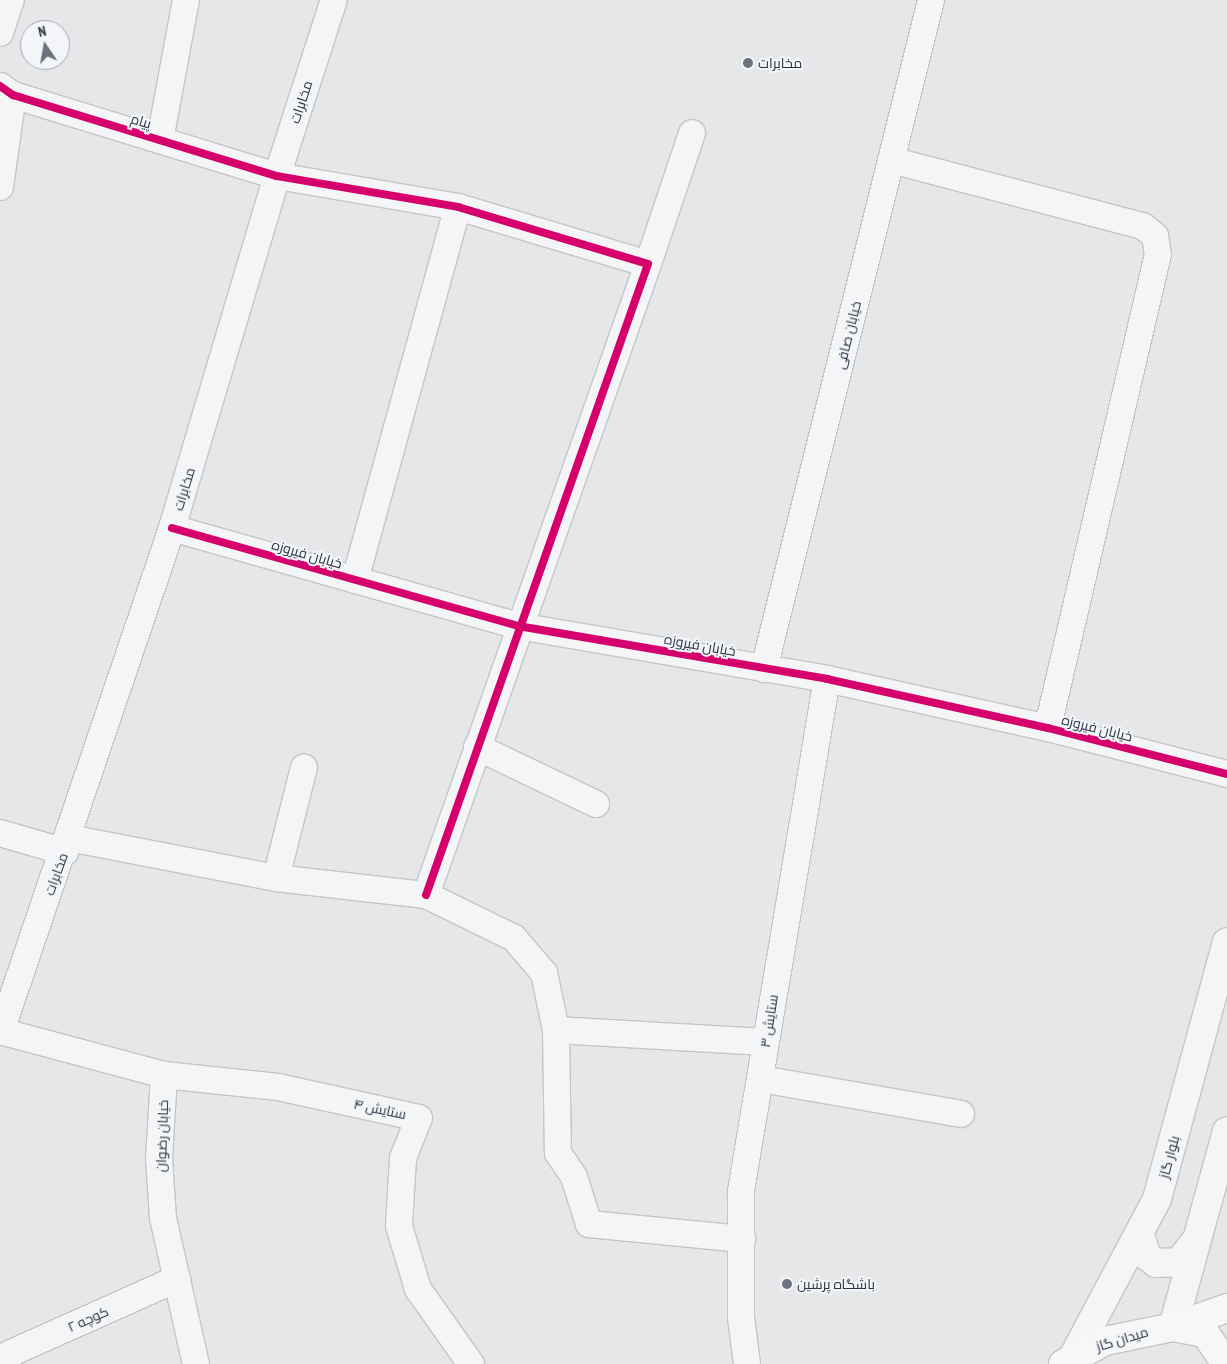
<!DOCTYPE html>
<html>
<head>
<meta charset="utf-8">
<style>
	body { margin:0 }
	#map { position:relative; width:1227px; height:1364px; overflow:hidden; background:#e5e7e9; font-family:"PT Sans Narrow",Cairo,sans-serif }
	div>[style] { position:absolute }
	.roads { filter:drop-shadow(1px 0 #c3c5c7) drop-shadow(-1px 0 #c3c5c7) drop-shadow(0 1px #c3c5c7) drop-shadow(0 -1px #c3c5c7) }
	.minor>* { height:26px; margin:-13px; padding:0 13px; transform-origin:13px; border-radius:13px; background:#f4f5f6 }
	.tertiary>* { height:28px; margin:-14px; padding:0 14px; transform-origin:14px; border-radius:14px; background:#f4f5f6 }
	.secondary>* { height:28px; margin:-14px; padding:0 14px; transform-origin:14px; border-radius:14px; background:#f7f7f8 }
	.cycleway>* { height:8px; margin:-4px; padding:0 4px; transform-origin:4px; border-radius:4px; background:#d6006c }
	.dots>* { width:14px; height:14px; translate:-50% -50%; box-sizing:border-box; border:2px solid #f3f5f8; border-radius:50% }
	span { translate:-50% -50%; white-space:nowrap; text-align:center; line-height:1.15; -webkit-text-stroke:4px #f3f5f8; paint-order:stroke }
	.poi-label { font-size:14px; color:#2b3443 }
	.left { translate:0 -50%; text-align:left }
	.street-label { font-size:14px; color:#2b3443 }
	.north { position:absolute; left:20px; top:20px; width:50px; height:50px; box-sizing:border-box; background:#f3f5f8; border:1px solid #a3a8b0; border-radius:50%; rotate:348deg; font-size:14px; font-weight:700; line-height:20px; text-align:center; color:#2b3443 }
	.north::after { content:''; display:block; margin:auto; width:18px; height:22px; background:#6c737d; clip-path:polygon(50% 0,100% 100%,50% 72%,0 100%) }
</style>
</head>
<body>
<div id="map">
	<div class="roads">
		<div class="minor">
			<div style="left:0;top:33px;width:35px;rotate:-72deg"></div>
			<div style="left:0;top:86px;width:16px;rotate:35deg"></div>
			<div style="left:13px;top:95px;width:276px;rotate:17.1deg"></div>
			<div style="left:277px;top:176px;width:184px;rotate:9.7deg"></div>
			<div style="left:458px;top:207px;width:198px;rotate:16.7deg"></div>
			<div style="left:648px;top:264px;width:669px;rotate:109.38deg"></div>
			<div style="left:160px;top:140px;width:142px;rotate:-79.5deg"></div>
			<div style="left:891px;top:160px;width:260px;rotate:14.7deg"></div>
			<div style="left:1143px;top:226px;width:16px;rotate:40deg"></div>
			<div style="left:1155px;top:236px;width:18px;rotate:81deg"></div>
			<div style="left:1158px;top:254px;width:487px;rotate:103.1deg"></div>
			<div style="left:0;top:187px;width:93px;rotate:-82deg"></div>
			<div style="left:648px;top:264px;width:138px;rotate:-71.4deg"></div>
			<div style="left:172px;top:528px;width:360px;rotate:15.8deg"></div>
			<div style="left:518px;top:626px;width:314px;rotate:9.7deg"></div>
			<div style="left:827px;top:679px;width:226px;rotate:12.5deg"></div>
			<div style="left:1048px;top:728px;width:185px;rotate:14.4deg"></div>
			<div style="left:355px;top:580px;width:387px;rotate:-74.6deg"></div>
			<div style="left:764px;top:669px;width:690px;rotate:-75.98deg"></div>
			<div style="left:477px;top:747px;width:132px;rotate:25.6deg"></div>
			<div style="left:0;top:833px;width:68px;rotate:16.3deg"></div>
			<div style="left:69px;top:838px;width:211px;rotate:10.9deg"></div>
			<div style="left:276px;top:878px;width:151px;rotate:6.5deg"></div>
			<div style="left:426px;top:895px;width:98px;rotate:26deg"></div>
			<div style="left:514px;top:938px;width:46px;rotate:49.4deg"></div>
			<div style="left:544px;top:973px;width:58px;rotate:78.1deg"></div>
			<div style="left:556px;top:1030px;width:209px;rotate:3.3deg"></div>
			<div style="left:276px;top:878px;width:114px;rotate:-75.8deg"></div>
			<div style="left:556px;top:1030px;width:123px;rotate:89.1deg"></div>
			<div style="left:558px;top:1153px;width:29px;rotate:56deg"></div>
			<div style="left:574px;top:1177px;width:49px;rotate:72.3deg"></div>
			<div style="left:589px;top:1224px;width:154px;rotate:5.6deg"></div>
			<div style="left:0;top:1031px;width:170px;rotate:15deg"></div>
			<div style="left:164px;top:1075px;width:115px;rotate:6deg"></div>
			<div style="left:278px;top:1087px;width:144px;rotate:12.4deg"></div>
			<div style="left:419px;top:1118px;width:43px;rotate:111.8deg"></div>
			<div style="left:403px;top:1158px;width:68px;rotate:93.4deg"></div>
			<div style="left:399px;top:1226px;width:66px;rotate:73.2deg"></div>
			<div style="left:418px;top:1289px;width:92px;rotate:54.8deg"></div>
			<div style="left:1px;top:1031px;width:531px;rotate:-71.22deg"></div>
			<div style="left:172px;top:528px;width:367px;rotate:-73.4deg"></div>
			<div style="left:277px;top:176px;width:185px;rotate:-72.1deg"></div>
			<div style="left:164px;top:1075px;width:83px;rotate:93.4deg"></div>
			<div style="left:159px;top:1158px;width:60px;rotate:86.2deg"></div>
			<div style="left:163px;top:1218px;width:150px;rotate:77.3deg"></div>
			<div style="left:761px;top:1079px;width:203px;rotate:9.9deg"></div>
			<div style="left:0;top:1358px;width:194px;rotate:-24.1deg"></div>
			<div style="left:747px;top:1364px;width:47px;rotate:-97.3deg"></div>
			<div style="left:741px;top:1317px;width:126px;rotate:-90deg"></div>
			<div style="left:741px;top:1191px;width:519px;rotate:-80.47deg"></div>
		</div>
		<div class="tertiary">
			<div style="left:1140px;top:1235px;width:22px;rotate:72deg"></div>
			<div style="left:1147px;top:1256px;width:11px;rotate:38deg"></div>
			<div style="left:1156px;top:1263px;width:23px;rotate:-2deg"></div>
			<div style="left:1179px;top:1262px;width:23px;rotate:-52deg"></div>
			<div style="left:1173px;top:1327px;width:203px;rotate:-74.6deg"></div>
			<div style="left:1073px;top:1357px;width:179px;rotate:-62deg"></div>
			<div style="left:1157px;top:1199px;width:266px;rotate:-74.8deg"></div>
		</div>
		<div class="secondary">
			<div style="left:1174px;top:1327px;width:56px;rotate:-19.7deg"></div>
			<div style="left:1063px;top:1364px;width:48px;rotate:-28.7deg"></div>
			<div style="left:1105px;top:1341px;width:69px;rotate:-11.6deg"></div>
			<div style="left:1173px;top:1327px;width:33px;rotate:11deg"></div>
			<div style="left:1205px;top:1333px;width:37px;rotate:56deg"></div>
		</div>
	</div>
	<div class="cycleway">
		<div style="left:0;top:86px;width:16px;rotate:35deg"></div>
		<div style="left:13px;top:95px;width:276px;rotate:17.1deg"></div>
		<div style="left:277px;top:176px;width:184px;rotate:9.7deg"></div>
		<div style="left:458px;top:207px;width:198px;rotate:16.7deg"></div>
		<div style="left:648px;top:264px;width:669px;rotate:109.38deg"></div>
		<div style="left:172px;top:528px;width:360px;rotate:15.8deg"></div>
		<div style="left:518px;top:626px;width:314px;rotate:9.7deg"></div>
		<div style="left:827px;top:679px;width:226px;rotate:12.5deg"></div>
		<div style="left:1048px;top:728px;width:185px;rotate:14.4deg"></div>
	</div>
	<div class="dots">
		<div style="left:748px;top:63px;background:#6c737d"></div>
		<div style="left:787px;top:1284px;background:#6c737d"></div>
	</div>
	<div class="poi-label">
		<span class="left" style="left:758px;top:63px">مخابرات</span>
		<span class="left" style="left:797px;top:1284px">باشگاه پرشین</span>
	</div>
	<div class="street-label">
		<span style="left:301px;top:102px;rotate:-72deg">مخابرات</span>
		<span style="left:141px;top:121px;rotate:17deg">پیام</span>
		<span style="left:848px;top:335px;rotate:-76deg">خیابان صافی</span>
		<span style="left:184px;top:489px;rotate:-73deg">مخابرات</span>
		<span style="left:307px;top:554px;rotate:16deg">خیابان فیروزه</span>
		<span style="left:700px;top:645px;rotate:10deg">خیابان فیروزه</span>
		<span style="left:1097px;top:728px;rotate:14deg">خیابان فیروزه</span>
		<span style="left:56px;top:874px;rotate:-70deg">مخابرات</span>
		<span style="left:769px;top:1021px;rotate:-81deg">ستایش ۳</span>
		<span style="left:380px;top:1109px;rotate:12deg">ستایش ۴</span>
		<span style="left:162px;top:1136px;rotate:-88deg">خیابان رضوان</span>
		<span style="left:1169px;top:1157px;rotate:-75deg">بلوار گاز</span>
		<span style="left:88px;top:1319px;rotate:-24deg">کوچه ۲</span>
		<span style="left:1122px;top:1339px;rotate:-17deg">میدان گاز</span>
	</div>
	<div class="north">N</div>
</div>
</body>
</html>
